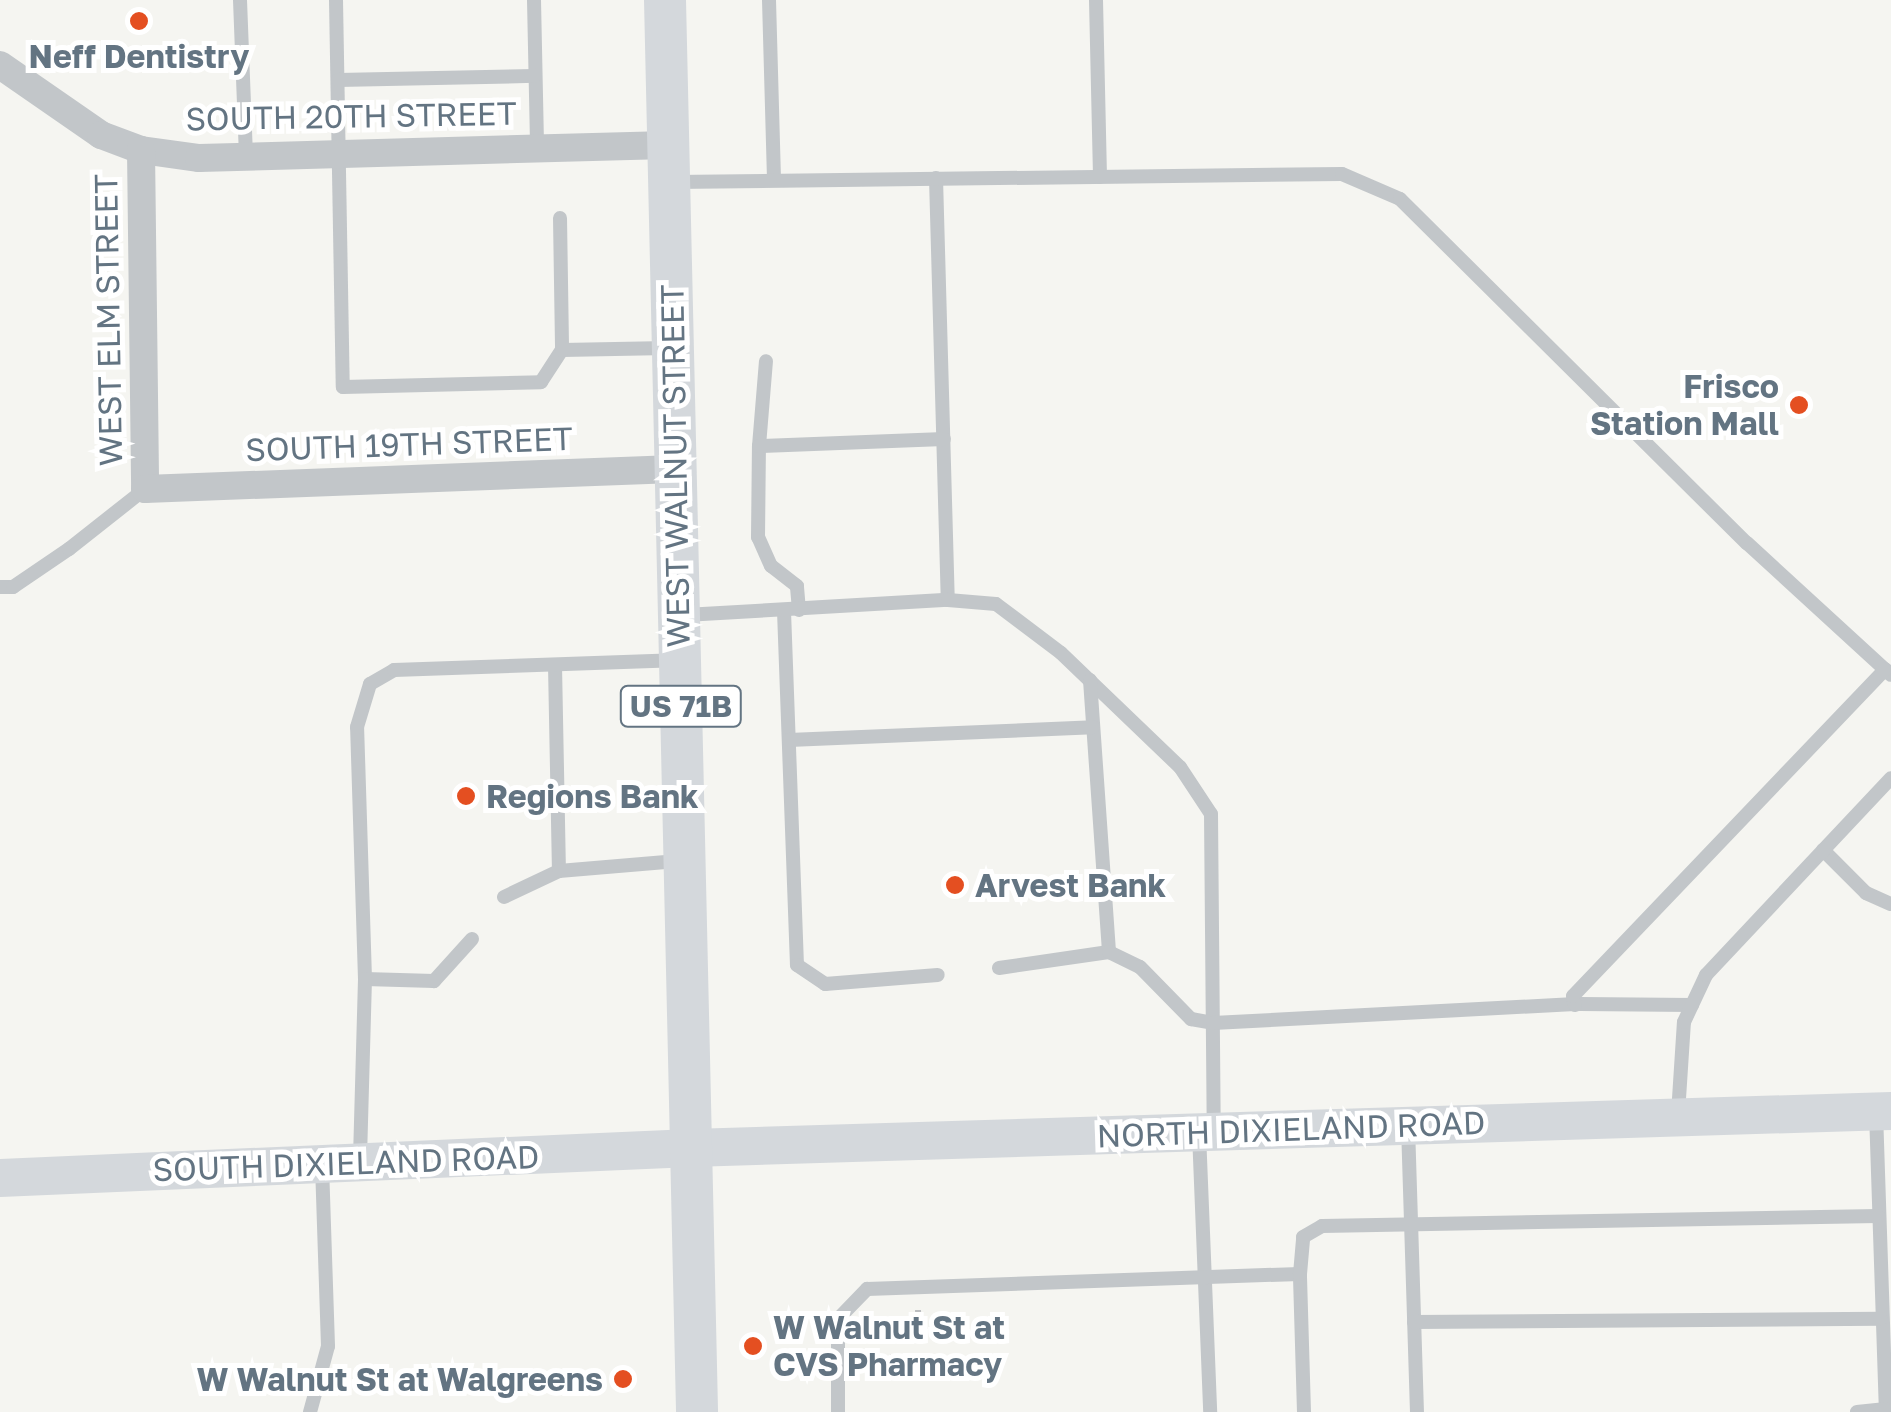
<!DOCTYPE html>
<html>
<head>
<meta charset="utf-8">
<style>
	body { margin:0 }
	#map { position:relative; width:1891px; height:1412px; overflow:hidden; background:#f5f5f1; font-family:"Golos Text",sans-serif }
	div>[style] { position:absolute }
	.path>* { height:6px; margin-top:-3px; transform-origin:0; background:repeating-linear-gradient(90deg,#bcbec0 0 5px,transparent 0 10px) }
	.service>* { height:14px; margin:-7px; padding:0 7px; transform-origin:7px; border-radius:7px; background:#c2c6c9 }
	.minor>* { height:28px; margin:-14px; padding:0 14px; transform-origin:14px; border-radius:14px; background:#c2c6c9 }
	.secondary>* { height:38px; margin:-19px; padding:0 19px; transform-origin:19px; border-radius:19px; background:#d4d8dc }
	.primary>* { height:42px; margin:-21px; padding:0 21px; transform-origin:21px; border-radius:21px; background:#d4d8dc }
	.dots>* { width:28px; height:28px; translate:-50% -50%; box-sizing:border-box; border:5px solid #fff; border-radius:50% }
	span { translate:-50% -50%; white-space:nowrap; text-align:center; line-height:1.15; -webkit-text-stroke:10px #fff; paint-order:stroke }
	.shield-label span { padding:2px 8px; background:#fff; border:2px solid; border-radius:8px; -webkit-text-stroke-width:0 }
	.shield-label { font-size:30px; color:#637482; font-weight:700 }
	.poi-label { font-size:32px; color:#637482; font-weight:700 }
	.right { translate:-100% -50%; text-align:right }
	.left { translate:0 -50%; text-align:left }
	.street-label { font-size:32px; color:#637482 }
</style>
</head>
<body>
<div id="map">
	<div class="path">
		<div style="left:918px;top:1310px;width:24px;rotate:88deg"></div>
		<div style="left:860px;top:1358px;width:31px;rotate:-2deg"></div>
	</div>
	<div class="service">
		<div style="left:240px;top:0;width:156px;rotate:87.8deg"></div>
		<div style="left:336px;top:0;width:387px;rotate:89deg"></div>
		<div style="left:343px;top:387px;width:198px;rotate:-1.4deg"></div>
		<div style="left:541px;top:382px;width:38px;rotate:-57deg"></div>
		<div style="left:562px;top:350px;width:106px;rotate:-1.1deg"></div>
		<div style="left:534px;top:0;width:147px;rotate:88.8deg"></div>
		<div style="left:769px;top:0;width:180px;rotate:88.4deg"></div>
		<div style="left:1096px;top:0;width:177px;rotate:88.7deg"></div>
		<div style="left:338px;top:80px;width:197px;rotate:-1.2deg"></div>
		<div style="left:936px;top:178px;width:422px;rotate:88.4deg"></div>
		<div style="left:674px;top:182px;width:668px;rotate:-0.69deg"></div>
		<div style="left:1342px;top:174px;width:63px;rotate:23.3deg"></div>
		<div style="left:1400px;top:199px;width:489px;rotate:44.8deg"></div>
		<div style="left:1747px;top:543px;width:195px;rotate:42.5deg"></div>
		<div style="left:560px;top:218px;width:132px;rotate:89.1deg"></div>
		<div style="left:759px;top:446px;width:85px;rotate:-85.3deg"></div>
		<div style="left:0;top:587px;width:13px"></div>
		<div style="left:13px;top:587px;width:68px;rotate:-34.2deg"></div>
		<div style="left:69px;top:549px;width:97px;rotate:-38.3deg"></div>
		<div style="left:799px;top:610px;width:24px;rotate:-95deg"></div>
		<div style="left:797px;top:586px;width:33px;rotate:-142deg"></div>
		<div style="left:771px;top:566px;width:32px;rotate:-114deg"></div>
		<div style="left:758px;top:537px;width:91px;rotate:-89.4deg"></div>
		<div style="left:759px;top:446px;width:185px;rotate:-2.2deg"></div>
		<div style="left:784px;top:611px;width:354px;rotate:87.9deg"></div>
		<div style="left:797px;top:965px;width:34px;rotate:34deg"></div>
		<div style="left:825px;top:984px;width:113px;rotate:-4.6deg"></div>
		<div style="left:685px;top:615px;width:263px;rotate:-3.3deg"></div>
		<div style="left:948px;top:600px;width:48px;rotate:4.8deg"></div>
		<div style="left:996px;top:604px;width:81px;rotate:37deg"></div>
		<div style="left:1061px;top:653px;width:165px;rotate:43.8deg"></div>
		<div style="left:1180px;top:767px;width:56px;rotate:56.6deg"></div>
		<div style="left:1211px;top:814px;width:314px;rotate:89.5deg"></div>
		<div style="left:555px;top:665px;width:206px;rotate:88.9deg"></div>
		<div style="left:1090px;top:680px;width:273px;rotate:86deg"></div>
		<div style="left:789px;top:740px;width:304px;rotate:-2.4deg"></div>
		<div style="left:1823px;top:850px;width:61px;rotate:45deg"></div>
		<div style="left:1866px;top:893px;width:27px;rotate:24deg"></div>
		<div style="left:504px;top:897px;width:61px;rotate:-25.3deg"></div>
		<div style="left:559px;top:871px;width:119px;rotate:-4.8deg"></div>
		<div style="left:472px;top:939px;width:57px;rotate:132.1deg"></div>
		<div style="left:434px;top:981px;width:69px;rotate:-178.3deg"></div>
		<div style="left:365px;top:979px;width:252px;rotate:-91.8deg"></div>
		<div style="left:357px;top:727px;width:45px;rotate:-73.2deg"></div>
		<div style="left:370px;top:684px;width:28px;rotate:-30deg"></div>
		<div style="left:394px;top:670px;width:280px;rotate:-2deg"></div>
		<div style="left:999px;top:968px;width:111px;rotate:-8.3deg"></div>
		<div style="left:1109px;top:952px;width:34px;rotate:26deg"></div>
		<div style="left:1140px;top:967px;width:73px;rotate:45.6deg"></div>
		<div style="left:1191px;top:1019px;width:22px;rotate:10deg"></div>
		<div style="left:1213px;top:1023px;width:367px;rotate:-3deg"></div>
		<div style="left:1580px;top:1004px;width:112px;rotate:0.5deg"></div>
		<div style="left:1575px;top:1005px;width:9px;rotate:-103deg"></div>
		<div style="left:1573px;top:996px;width:452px;rotate:-46.3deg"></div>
		<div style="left:1876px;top:1112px;width:300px;rotate:88.1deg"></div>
		<div style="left:1678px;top:1114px;width:92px;rotate:-86.3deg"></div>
		<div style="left:1684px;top:1022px;width:52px;rotate:-64.9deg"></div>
		<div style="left:1706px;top:975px;width:270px;rotate:-46.8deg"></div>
		<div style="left:1408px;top:1126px;width:286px;rotate:88.2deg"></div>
		<div style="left:1199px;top:1133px;width:279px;rotate:87.7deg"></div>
		<div style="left:360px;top:1158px;width:179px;rotate:-88.4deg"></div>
		<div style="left:1414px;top:1322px;width:467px;rotate:-0.4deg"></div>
		<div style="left:310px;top:1412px;width:68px;rotate:-74.7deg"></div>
		<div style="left:328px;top:1346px;width:181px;rotate:-91.9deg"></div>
		<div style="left:838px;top:1412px;width:93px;rotate:-90deg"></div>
		<div style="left:838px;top:1319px;width:42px;rotate:-46deg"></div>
		<div style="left:867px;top:1289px;width:433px;rotate:-2deg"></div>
		<div style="left:1304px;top:1412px;width:138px;rotate:-91.7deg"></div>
		<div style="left:1300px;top:1274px;width:37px;rotate:-85deg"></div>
		<div style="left:1303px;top:1237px;width:22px;rotate:-30deg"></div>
		<div style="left:1322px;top:1226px;width:556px;rotate:-1.03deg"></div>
		<div style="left:1857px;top:1412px;width:29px;rotate:-6deg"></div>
	</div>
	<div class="minor">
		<div style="left:0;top:65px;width:123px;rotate:34.7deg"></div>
		<div style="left:101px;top:135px;width:43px;rotate:20.6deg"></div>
		<div style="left:141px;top:150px;width:59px;rotate:7.9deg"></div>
		<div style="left:199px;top:158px;width:469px;rotate:-1.6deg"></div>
		<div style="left:141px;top:150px;width:339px;rotate:89.3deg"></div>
		<div style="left:145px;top:489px;width:530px;rotate:-2.16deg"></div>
	</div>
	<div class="secondary">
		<div style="left:0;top:1178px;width:692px;rotate:-2.49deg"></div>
		<div style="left:691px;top:1148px;width:1201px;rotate:-1.77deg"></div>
	</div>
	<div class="primary">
		<div style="left:665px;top:0;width:1412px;rotate:88.7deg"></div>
	</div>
	<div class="dots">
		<div style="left:139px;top:21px;background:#e44f21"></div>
		<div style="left:1799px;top:405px;background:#e44f21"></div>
		<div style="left:466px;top:796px;background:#e44f21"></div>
		<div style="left:955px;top:885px;background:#e44f21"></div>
		<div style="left:753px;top:1346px;background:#e44f21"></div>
		<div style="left:623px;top:1379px;background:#e44f21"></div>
	</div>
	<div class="shield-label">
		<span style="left:681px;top:706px">US 71B</span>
	</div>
	<div class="poi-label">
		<span style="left:139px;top:56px">Neff Dentistry</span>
		<span class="right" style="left:1779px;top:405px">Frisco<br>Station Mall</span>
		<span class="left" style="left:486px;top:796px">Regions Bank</span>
		<span class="left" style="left:975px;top:885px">Arvest Bank</span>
		<span class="left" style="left:773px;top:1346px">W Walnut St at<br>CVS Pharmacy</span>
		<span class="right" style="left:603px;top:1379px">W Walnut St at Walgreens</span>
	</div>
	<div class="street-label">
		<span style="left:351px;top:116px;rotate:-1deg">SOUTH 20TH STREET</span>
		<span style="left:108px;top:320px;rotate:-91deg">WEST ELM STREET</span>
		<span style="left:409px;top:444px;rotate:-2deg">SOUTH 19TH STREET</span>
		<span style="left:675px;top:466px;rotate:-91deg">WEST WALNUT STREET</span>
		<span style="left:1291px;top:1129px;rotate:-2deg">NORTH DIXIELAND ROAD</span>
		<span style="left:346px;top:1163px;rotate:-2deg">SOUTH DIXIELAND ROAD</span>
	</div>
</div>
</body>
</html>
